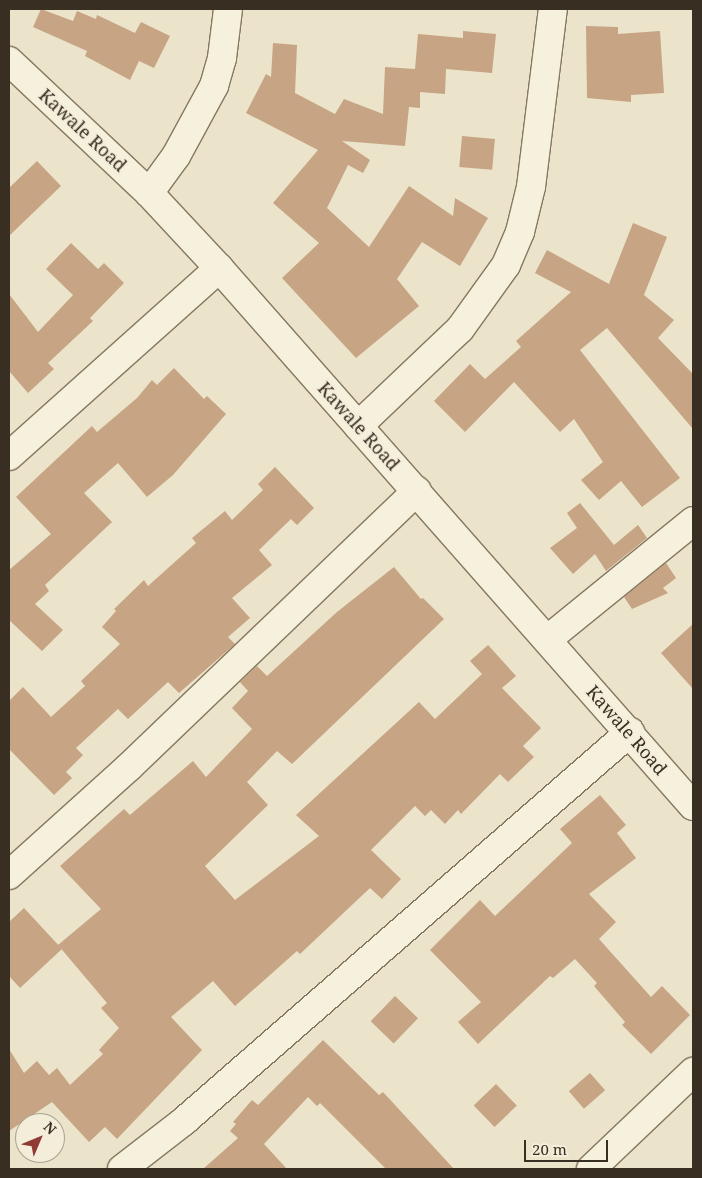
<!DOCTYPE html>
<html>
<head>
<meta charset="utf-8">
<style>
	body { margin:0 }
	#map { position:relative; width:702px; height:1178px; overflow:hidden; background:#ebe4ca; font-family:"Noto Serif",serif }
	div>[style] { position:absolute }
	.building>* { inset:0; background:#c6a484; transform-origin:0 0 }
	.roads { filter:drop-shadow(1px 0 #877760) drop-shadow(-1px 0 #877760) drop-shadow(0 1px #877760) drop-shadow(0 -1px #877760) }
	.minor>* { height:28px; margin:-14px; padding:0 14px; transform-origin:14px; border-radius:14px; background:#f6f1dd }
	span { translate:-50% -50%; white-space:nowrap; text-align:center; line-height:1.15; -webkit-text-stroke:4px #f3edd9; paint-order:stroke }
	.street-label { font-size:18px; color:#382e22 }
	.frame { position:absolute; inset:0; border:10px solid #382e22; pointer-events:none }
	.north { position:absolute; left:15px; top:1113px; width:50px; height:50px; box-sizing:border-box; background:#f3edd9; border:1px solid #a8a190; border-radius:50%; rotate:45deg; font-size:14px; font-weight:700; line-height:20px; text-align:center; color:#382e22 }
	.north::after { content:''; display:block; margin:auto; width:18px; height:22px; background:#903a35; clip-path:polygon(50% 0,100% 100%,50% 72%,0 100%) }
	.scale { position:absolute; left:524px; top:1140px; width:84px; height:22px; box-sizing:border-box; border:2px solid #382e22; border-top:0; padding-left:6px; font-size:15px; line-height:18px; white-space:nowrap; color:#382e22; -webkit-text-stroke:4px #f3edd9; paint-order:stroke }
</style>
</head>
<body>
<div id="map">
	<div class="building">
		<div style="clip-path:polygon(41px 9px,73px 21px,77px 11px,96px 19px,97px 15px,135px 33px,141px 22px,170px 36px,154px 68px,139px 61px,130px 80px,85px 56px,87px 51px,33px 27px)"></div>
		<div style="clip-path:polygon(586px 26px,618px 27px,618px 34px,660px 31px,664px 93px,631px 95px,631px 102px,587px 98px)"></div>
		<div style="clip-path:polygon(463px 31px,496px 34px,492px 73px,446px 69px,445px 94px,420px 92px,420px 108px,409px 107px,405px 146px,342px 141px,370px 160px,363px 173px,348px 165px,327px 208px,369px 247px,409px 186px,453px 216px,455px 198px,488px 218px,460px 266px,422px 242px,397px 279px,419px 306px,356px 358px,282px 278px,319px 243px,273px 203px,318px 150px,246px 113px,266px 74px,271px 77px,273px 43px,297px 45px,295px 93px,335px 114px,344px 99px,383px 114px,385px 67px,415px 69px,418px 34px,463px 38px)"></div>
		<div style="left:462px;top:136px;width:33px;height:31px;rotate:5deg"></div>
		<div style="clip-path:polygon(37px 161px,61px 186px,9px 236px,9px 188px)"></div>
		<div style="clip-path:polygon(633px 223px,667px 237px,644px 295px,674px 320px,658px 338px,693px 374px,693px 429px,607px 328px,580px 350px,680px 478px,642px 507px,621px 481px,599px 500px,581px 480px,603px 462px,574px 419px,560px 432px,514px 382px,465px 432px,434px 401px,470px 364px,485px 379px,521px 347px,516px 341px,571px 292px,535px 273px,547px 250px,609px 284px)"></div>
		<div style="clip-path:polygon(71px 243px,98px 269px,104px 263px,124px 283px,90px 318px,93px 321px,48px 363px,54px 369px,28px 393px,9px 371px,9px 294px,38px 332px,73px 295px,46px 269px)"></div>
		<div style="clip-path:polygon(174px 368px,204px 399px,207px 396px,226px 414px,173px 475px,147px 497px,118px 463px,84px 493px,112px 522px,45px 585px,49px 591px,35px 604px,63px 630px,42px 651px,9px 620px,9px 570px,51px 534px,16px 497px,92px 426px,97px 432px,137px 398px,152px 380px,157px 385px)"></div>
		<div style="clip-path:polygon(275px 467px,314px 508px,297px 525px,291px 519px,259px 550px,272px 565px,232px 598px,250px 618px,228px 637px,235px 644px,179px 693px,168px 682px,128px 719px,118px 709px,76px 748px,83px 755px,66px 772px,72px 778px,54px 795px,9px 749px,9px 701px,23px 687px,51px 717px,85px 686px,81px 681px,120px 644px,102px 627px,116px 611px,114px 609px,144px 580px,148px 586px,196px 543px,192px 538px,225px 511px,232px 520px,263px 490px,258px 484px)"></div>
		<div style="clip-path:polygon(580px 503px,614px 545px,638px 525px,647px 538px,606px 571px,595px 554px,573px 574px,550px 548px,577px 528px,567px 513px)"></div>
		<div style="clip-path:polygon(666px 563px,676px 578px,663px 588px,668px 593px,632px 609px,624px 597px)"></div>
		<div style="clip-path:polygon(394px 567px,421px 599px,423px 598px,444px 619px,292px 764px,277px 751px,247px 782px,268px 805px,205px 866px,235px 900px,319px 836px,296px 815px,419px 702px,435px 719px,482px 674px,470px 661px,488px 645px,516px 676px,502px 688px,541px 728px,523px 746px,534px 757px,508px 782px,500px 774px,461px 814px,458px 810px,445px 824px,431px 810px,425px 816px,415px 806px,371px 850px,401px 879px,382px 899px,370px 888px,300px 954px,297px 951px,235px 1006px,213px 981px,171px 1017px,202px 1050px,117px 1139px,105px 1127px,89px 1142px,52px 1102px,9px 1131px,9px 1049px,24px 1073px,37px 1061px,49px 1075px,57px 1068px,70px 1085px,103px 1054px,99px 1050px,119px 1028px,101px 1008px,107px 1003px,58px 945px,101px 909px,60px 866px,124px 809px,130px 815px,193px 761px,206px 777px,252px 729px,232px 708px,248px 691px,240px 682px,257px 666px,267px 676px,337px 612px)"></div>
		<div style="clip-path:polygon(693px 624px,693px 689px,661px 653px)"></div>
		<div style="clip-path:polygon(600px 795px,626px 825px,617px 833px,636px 858px,589px 894px,616px 922px,599px 939px,651px 997px,662px 986px,690px 1015px,651px 1054px,622px 1025px,625px 1022px,594px 986px,597px 983px,575px 959px,553px 978px,550px 976px,478px 1044px,458px 1022px,481px 1002px,430px 950px,480px 900px,495px 916px,572px 843px,560px 829px)"></div>
		<div style="clip-path:polygon(24px 908px,62px 949px,20px 988px,9px 976px,9px 922px)"></div>
		<div style="left:395px;top:996px;width:32px;height:35px;rotate:44deg"></div>
		<div style="clip-path:polygon(323px 1040px,379px 1095px,383px 1092px,454px 1169px,386px 1169px,320px 1103px,317px 1106px,308px 1097px,264px 1144px,287px 1169px,203px 1169px,238px 1138px,230px 1131px,236px 1124px,233px 1122px,252px 1100px,258px 1105px)"></div>
		<div style="left:590px;top:1073px;width:23px;height:28px;rotate:49deg"></div>
		<div style="left:496px;top:1084px;width:30px;height:31px;rotate:46deg"></div>
	</div>
	<div class="roads">
		<div class="minor">
			<div style="left:9px;top:61px;width:192px;rotate:43.3deg"></div>
			<div style="left:149px;top:193px;width:103px;rotate:47deg"></div>
			<div style="left:219px;top:268px;width:717px;rotate:48.62deg"></div>
			<div style="left:149px;top:193px;width:46px;rotate:-53.9deg"></div>
			<div style="left:176px;top:156px;width:80px;rotate:-61.5deg"></div>
			<div style="left:214px;top:86px;width:29px;rotate:-74deg"></div>
			<div style="left:222px;top:58px;width:49px;rotate:-83deg"></div>
			<div style="left:358px;top:426px;width:141px;rotate:-43.6deg"></div>
			<div style="left:460px;top:329px;width:79px;rotate:-54.3deg"></div>
			<div style="left:506px;top:265px;width:36px;rotate:-67deg"></div>
			<div style="left:520px;top:232px;width:46px;rotate:-76.3deg"></div>
			<div style="left:531px;top:187px;width:179px;rotate:-83deg"></div>
			<div style="left:9px;top:456px;width:282px;rotate:-41.8deg"></div>
			<div style="left:548px;top:639px;width:187px;rotate:-39.1deg"></div>
			<div style="left:9px;top:875px;width:161px;rotate:-42deg"></div>
			<div style="left:129px;top:767px;width:399px;rotate:-43.8deg"></div>
			<div style="left:122px;top:1169px;width:78px;rotate:-37.7deg"></div>
			<div style="left:184px;top:1121px;width:592px;rotate:-41.09deg"></div>
			<div style="left:591px;top:1169px;width:141px;rotate:-43.6deg"></div>
		</div>
	</div>
	<div class="street-label">
		<span style="left:83px;top:130px;rotate:43deg">Kawale Road</span>
		<span style="left:359px;top:426px;rotate:48deg">Kawale Road</span>
		<span style="left:627px;top:730px;rotate:49deg">Kawale Road</span>
	</div>
	<div class="frame"></div>
	<div class="north">N</div>
	<div class="scale">20 m</div>
</div>
</body>
</html>
